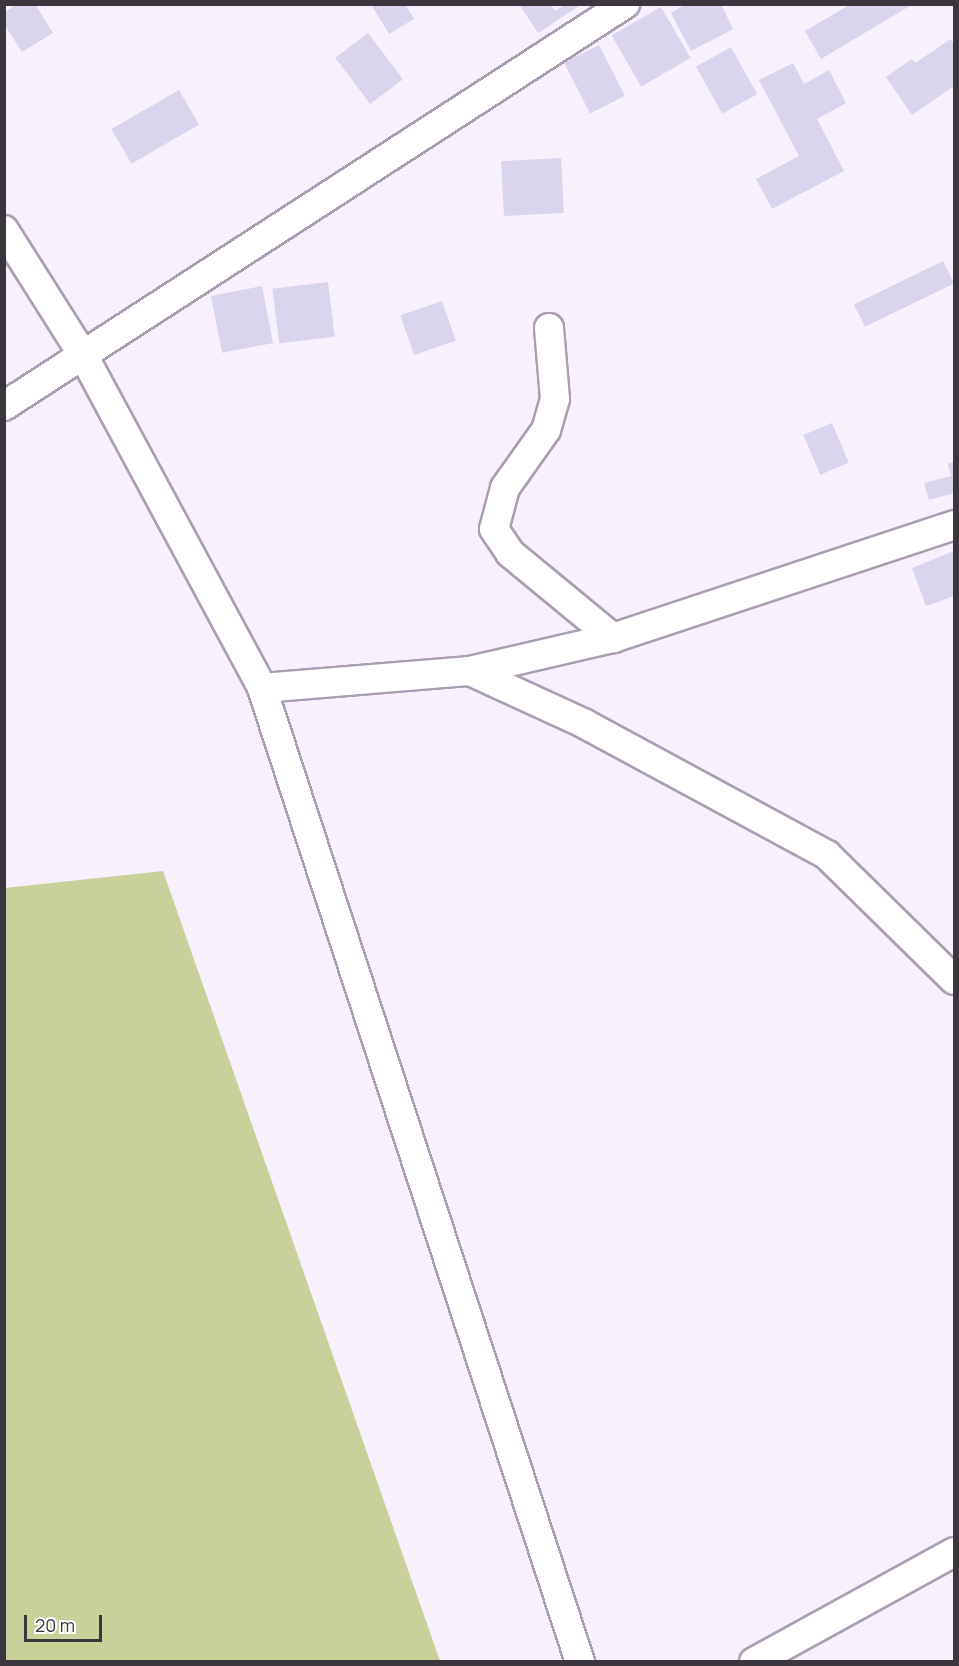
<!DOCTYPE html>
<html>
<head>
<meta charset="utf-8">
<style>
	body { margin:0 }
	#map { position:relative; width:959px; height:1666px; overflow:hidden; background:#f8f0fd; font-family:Manrope,sans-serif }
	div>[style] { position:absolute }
	.green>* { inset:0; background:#c7d199 }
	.building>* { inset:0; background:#d8d5ec; transform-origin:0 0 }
	.roads { filter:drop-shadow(2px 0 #aa9eb2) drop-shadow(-2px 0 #aa9eb2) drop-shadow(0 2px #aa9eb2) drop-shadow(0 -2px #aa9eb2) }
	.minor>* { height:28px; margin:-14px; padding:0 14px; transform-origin:14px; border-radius:14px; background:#fff }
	span { translate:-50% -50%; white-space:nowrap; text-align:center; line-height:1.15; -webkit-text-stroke:4.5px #fff; paint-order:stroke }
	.frame { position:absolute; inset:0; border:6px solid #3b363e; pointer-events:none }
	.scale { position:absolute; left:24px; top:1615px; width:78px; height:27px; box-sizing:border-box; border:3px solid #3b363e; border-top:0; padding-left:8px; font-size:18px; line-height:21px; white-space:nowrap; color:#3b363e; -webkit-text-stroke:4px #fff; paint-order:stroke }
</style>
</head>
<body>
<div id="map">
	<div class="green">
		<div style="clip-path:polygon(163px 871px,440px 1661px,5px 1661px,5px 888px)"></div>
	</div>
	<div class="building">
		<div style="clip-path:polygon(17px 4px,35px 4px,53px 33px,22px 52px,4px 24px,4px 13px)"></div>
		<div style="clip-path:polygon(371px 4px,405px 4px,414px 19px,389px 34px)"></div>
		<div style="clip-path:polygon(519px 4px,550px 4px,555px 11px,566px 4px,582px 4px,538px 33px)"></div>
		<div style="clip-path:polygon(686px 4px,721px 4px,733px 29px,691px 51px,671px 13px)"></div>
		<div style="clip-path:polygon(851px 4px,913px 4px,821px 59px,805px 31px)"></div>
		<div style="left:661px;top:7px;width:59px;height:57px;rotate:60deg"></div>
		<div style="left:368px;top:33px;width:58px;height:41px;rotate:53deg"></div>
		<div style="clip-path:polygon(951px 39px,954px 45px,954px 86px,912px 115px,886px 77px,912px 59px,915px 63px)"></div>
		<div style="left:599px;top:45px;width:57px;height:39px;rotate:63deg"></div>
		<div style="left:731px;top:47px;width:54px;height:40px;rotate:61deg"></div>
		<div style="clip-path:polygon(793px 63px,804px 84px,829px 70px,846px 103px,817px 119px,844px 171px,772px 209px,756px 179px,799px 156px,759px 80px)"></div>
		<div style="left:179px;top:90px;width:40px;height:78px;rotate:60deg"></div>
		<div style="left:561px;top:158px;width:55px;height:60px;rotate:87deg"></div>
		<div style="left:943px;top:261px;width:25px;height:99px;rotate:64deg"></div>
		<div style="left:328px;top:282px;width:55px;height:56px;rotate:83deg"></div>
		<div style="left:262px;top:286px;width:58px;height:52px;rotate:79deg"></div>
		<div style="left:442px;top:301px;width:42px;height:44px;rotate:71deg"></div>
		<div style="left:832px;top:423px;width:43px;height:31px;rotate:67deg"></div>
		<div style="clip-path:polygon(954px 462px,954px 493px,929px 500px,924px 483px,951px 476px,948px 464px)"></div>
		<div style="clip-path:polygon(954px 551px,954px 596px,926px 606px,912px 568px)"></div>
	</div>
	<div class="roads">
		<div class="minor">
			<div style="left:4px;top:230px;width:148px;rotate:57.7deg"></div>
			<div style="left:83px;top:355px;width:378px;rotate:61.7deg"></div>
			<div style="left:262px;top:688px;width:1025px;rotate:71.92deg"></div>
			<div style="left:549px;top:328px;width:71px;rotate:85.2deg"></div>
			<div style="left:555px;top:399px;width:32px;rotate:106deg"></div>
			<div style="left:546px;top:430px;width:71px;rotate:125.3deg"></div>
			<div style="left:505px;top:488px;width:42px;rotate:105deg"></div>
			<div style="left:494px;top:529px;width:29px;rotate:56deg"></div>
			<div style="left:510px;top:553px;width:134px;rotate:39.5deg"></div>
			<div style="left:4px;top:406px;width:740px;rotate:-32.92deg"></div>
			<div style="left:470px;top:671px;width:127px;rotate:24.7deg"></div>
			<div style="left:585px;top:724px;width:275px;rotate:28.4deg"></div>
			<div style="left:827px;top:855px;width:178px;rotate:44.5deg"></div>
			<div style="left:262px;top:688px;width:209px;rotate:-4.7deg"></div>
			<div style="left:470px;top:671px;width:147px;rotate:-13deg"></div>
			<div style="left:613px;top:638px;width:359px;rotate:-18.3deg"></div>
			<div style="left:754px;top:1662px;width:228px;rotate:-28.8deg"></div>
		</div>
	</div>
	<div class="frame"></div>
	<div class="scale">20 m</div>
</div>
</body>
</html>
